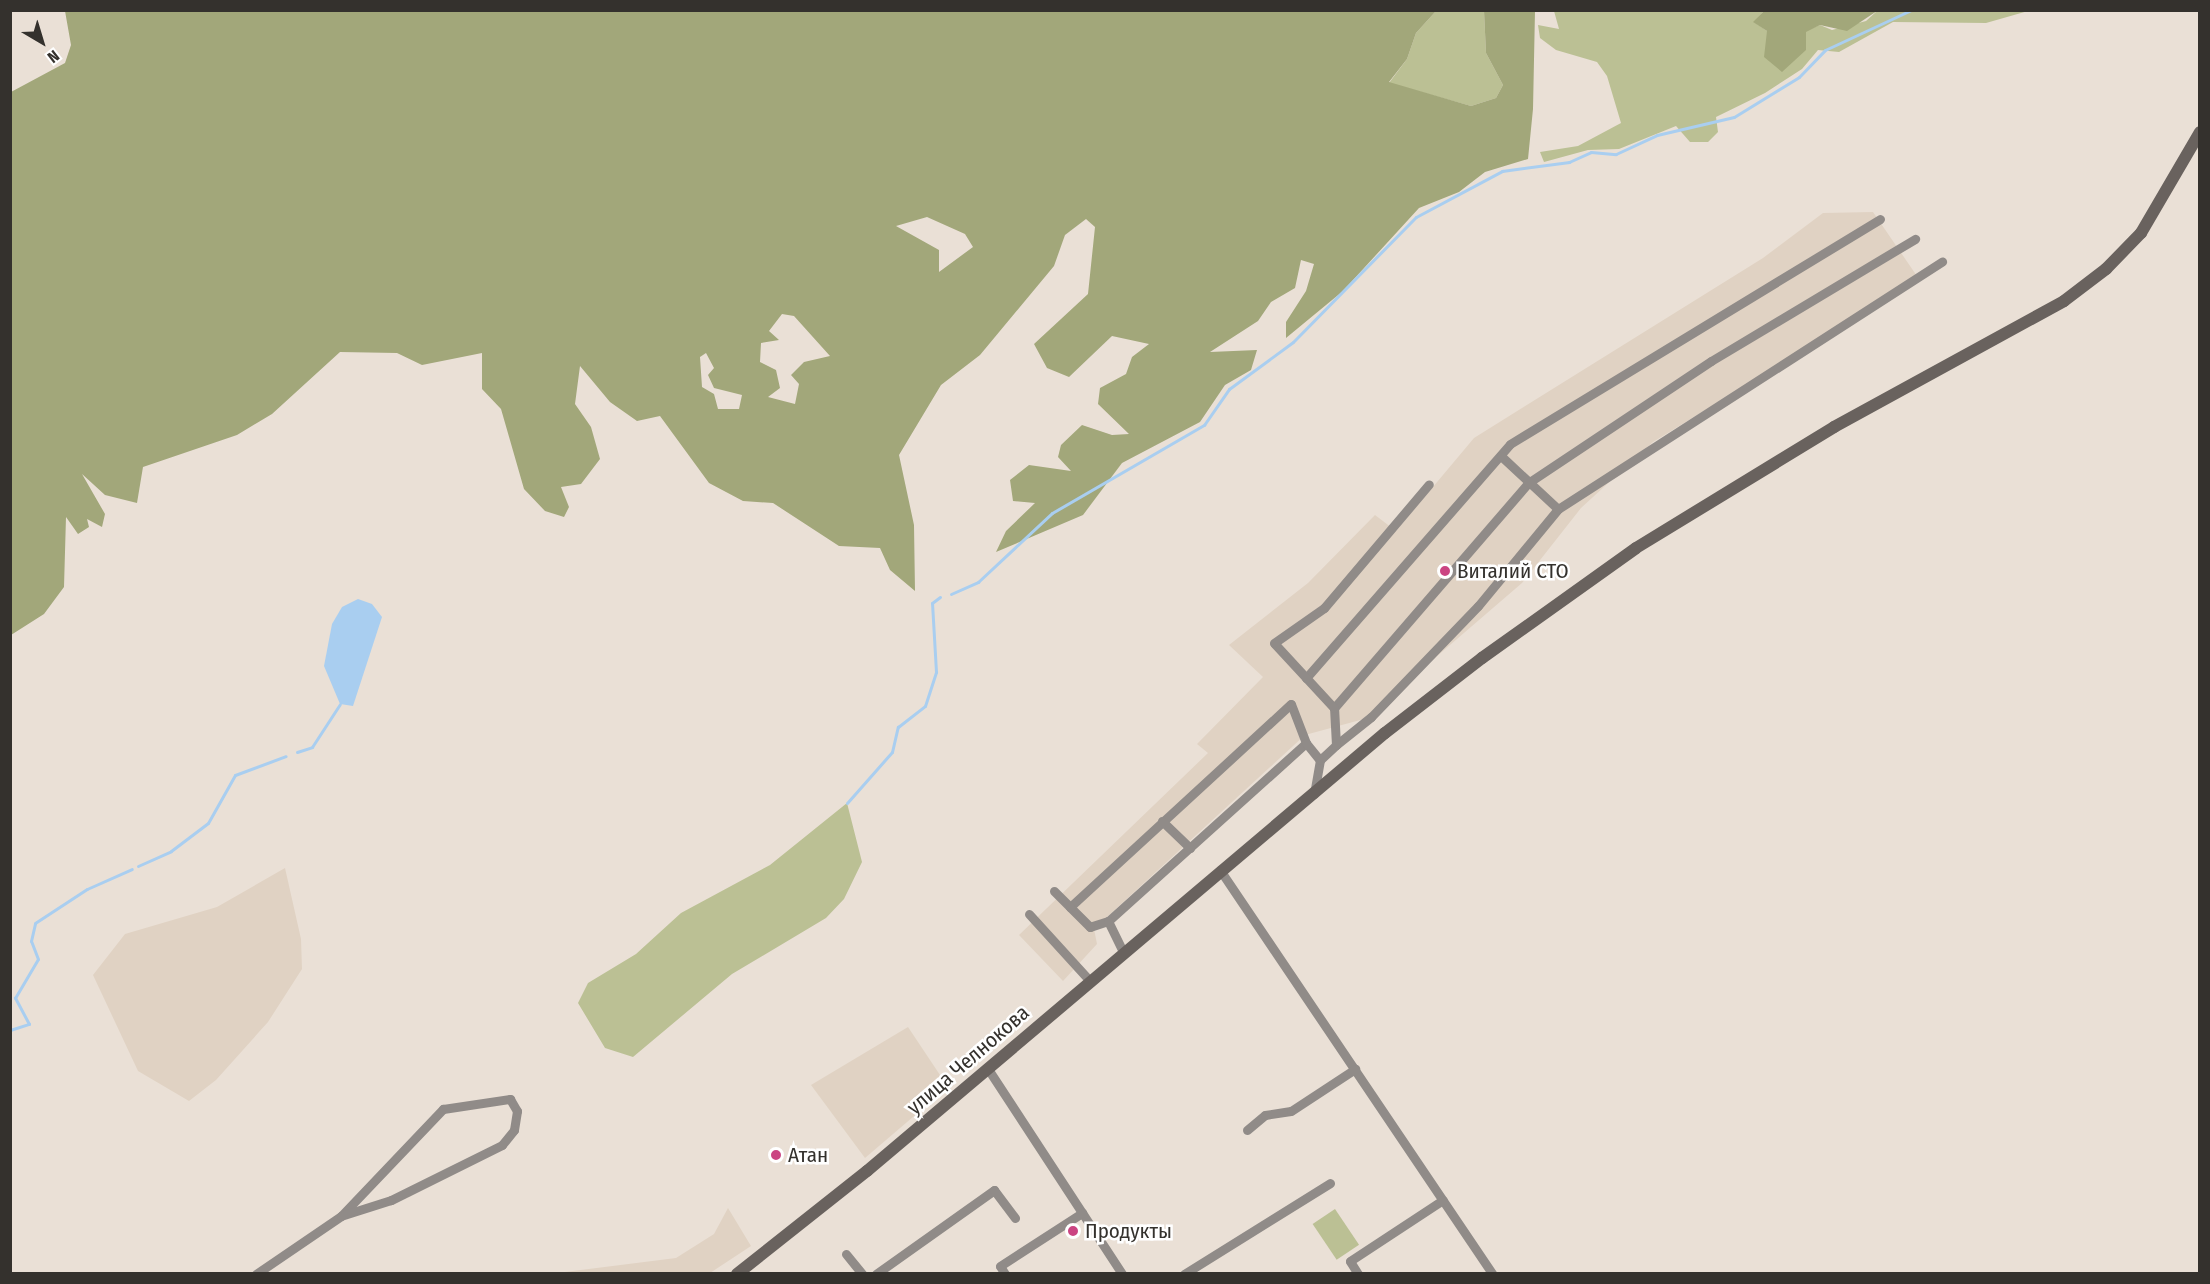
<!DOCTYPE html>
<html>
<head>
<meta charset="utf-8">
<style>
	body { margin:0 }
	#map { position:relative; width:2210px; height:1284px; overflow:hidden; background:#eae0d6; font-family:"Fira Sans Condensed",sans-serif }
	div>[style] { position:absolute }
	.built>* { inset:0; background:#e0d2c3 }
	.green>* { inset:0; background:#bbc094; transform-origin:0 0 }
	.forest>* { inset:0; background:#a2a77a }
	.water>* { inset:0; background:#a9cef0 }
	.stream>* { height:3px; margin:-1.5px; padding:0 1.5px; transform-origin:1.5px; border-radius:1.5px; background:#a9cef0 }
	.street>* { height:9px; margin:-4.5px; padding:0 4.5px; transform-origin:4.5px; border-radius:4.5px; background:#908b88 }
	.secondary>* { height:12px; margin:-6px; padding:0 6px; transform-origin:6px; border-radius:6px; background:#69625e }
	.dots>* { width:16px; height:16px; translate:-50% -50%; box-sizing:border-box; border:3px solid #fff; border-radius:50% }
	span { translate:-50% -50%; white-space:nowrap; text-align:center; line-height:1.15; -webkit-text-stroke:5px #fff; paint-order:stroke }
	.poi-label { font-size:21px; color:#34312d }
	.left { translate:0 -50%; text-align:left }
	.street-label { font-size:21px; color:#34312d }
	.frame { position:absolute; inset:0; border:12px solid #34312d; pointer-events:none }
	.north { position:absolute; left:12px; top:12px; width:60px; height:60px; -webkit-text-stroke:4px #fff; paint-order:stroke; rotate:142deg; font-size:16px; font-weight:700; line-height:24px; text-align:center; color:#34312d }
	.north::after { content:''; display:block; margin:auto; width:21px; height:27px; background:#34312d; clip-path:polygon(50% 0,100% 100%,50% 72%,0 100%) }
</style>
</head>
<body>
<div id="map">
	<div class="built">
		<div style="clip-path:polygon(1873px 212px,1919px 279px,1653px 442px,1581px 508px,1522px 583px,1364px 719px,1305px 735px,1094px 929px,1097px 944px,1063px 981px,1019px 935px,1208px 753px,1197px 744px,1263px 677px,1229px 645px,1308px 583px,1375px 515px,1396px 531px,1474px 438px,1763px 258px,1823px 213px)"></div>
		<div style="clip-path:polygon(285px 868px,301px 939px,302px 969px,268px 1022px,216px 1080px,189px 1101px,138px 1071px,93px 975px,125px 934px,217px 907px)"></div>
		<div style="clip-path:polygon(908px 1027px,948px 1087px,865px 1158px,811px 1085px)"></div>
		<div style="clip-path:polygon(728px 1208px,751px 1246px,710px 1273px,557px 1273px,676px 1258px,714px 1234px)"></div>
	</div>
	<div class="green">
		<div style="clip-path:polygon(1593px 10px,1764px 11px,1754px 22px,1767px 31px,1768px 46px,1820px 25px,1832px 30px,1866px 21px,1877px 11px,2028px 11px,1986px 23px,1893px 22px,1839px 52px,1818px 50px,1802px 69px,1765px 93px,1716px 117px,1718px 132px,1708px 142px,1690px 142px,1676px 126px,1619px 149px,1588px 150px,1544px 162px,1540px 152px,1578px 146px,1621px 123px,1607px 76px,1597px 62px,1556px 50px,1540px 38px,1538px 25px,1559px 29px,1554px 11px)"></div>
		<div style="clip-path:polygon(1436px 11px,1484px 11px,1486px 53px,1503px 85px,1496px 98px,1471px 106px,1389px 83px,1407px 59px,1416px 33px)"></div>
		<div style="clip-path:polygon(847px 803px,862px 862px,844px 899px,826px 918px,732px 974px,633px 1057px,605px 1048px,578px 1003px,588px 983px,636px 954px,681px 913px,770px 865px)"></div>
		<div style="left:1335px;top:1209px;width:43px;height:27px;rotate:56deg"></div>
	</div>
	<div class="forest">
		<div style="clip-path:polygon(evenodd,65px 11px,1436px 11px,1416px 33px,1407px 59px,1389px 82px,1471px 106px,1496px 98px,1503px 85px,1486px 53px,1484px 11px,1535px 11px,1533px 109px,1528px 159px,1485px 172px,1459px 192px,1419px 208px,1343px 291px,1286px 338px,1286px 322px,1306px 291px,1314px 264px,1301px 260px,1295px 288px,1271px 302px,1258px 321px,1210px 352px,1257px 350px,1251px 370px,1225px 385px,1200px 422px,1122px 463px,1083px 515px,996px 552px,1006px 531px,1035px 503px,1013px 501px,1010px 480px,1029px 465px,1071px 471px,1058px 457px,1061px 445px,1082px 425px,1112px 435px,1129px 434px,1098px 404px,1100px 388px,1126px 374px,1132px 357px,1149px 344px,1112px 336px,1069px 377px,1047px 368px,1034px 344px,1088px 294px,1095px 227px,1086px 219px,1065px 235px,1054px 266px,980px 355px,941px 385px,899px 455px,914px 525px,915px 591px,890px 570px,880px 548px,839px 546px,773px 503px,743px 501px,709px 483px,660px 416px,637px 421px,610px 402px,580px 366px,575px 404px,591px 427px,600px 459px,581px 484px,561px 487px,569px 507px,564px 517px,545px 511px,524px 489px,501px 409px,482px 389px,482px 353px,422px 365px,397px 353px,340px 352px,272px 414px,237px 435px,143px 467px,137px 503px,105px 495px,82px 474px,105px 514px,102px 527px,87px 519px,89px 527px,78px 534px,66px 517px,64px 587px,44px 614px,11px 635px,11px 92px,65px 63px,71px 45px,65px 11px,927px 217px,965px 234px,973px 247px,939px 272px,939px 250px,896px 226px,927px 217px,65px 11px,782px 314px,794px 316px,830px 356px,804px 362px,791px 375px,799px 384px,795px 404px,768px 397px,780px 388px,776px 370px,760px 362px,761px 343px,779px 340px,769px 331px,782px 314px,65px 11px,706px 353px,714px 368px,708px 375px,714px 388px,742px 395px,739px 409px,718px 409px,714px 394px,702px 387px,700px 357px,706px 353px)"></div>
		<div style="clip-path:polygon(1764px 11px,1764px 10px,1877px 11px,1847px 31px,1820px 25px,1806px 32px,1806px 50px,1782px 72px,1764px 57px,1767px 31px,1753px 22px)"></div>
	</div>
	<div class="water">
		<div style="clip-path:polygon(358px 599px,372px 604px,382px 617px,353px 706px,340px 704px,324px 666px,332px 624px,342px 607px)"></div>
	</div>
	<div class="stream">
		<div style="left:951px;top:594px;width:30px;rotate:-24deg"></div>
		<div style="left:978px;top:582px;width:101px;rotate:-43deg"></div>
		<div style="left:1052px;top:513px;width:176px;rotate:-30.1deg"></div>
		<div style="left:1204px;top:425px;width:44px;rotate:-55.2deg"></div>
		<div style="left:1229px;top:389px;width:79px;rotate:-36.3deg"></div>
		<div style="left:1293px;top:342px;width:175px;rotate:-45.5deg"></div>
		<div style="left:1416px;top:217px;width:98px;rotate:-28.1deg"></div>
		<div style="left:1502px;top:171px;width:68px;rotate:-7.7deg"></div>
		<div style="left:1569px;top:162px;width:24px;rotate:-24deg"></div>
		<div style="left:1591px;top:152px;width:25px;rotate:5deg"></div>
		<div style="left:1616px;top:154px;width:45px;rotate:-24.9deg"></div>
		<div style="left:1657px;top:135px;width:79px;rotate:-13.2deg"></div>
		<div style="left:1734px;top:117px;width:76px;rotate:-31.6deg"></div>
		<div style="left:1799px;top:77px;width:37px;rotate:-46deg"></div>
		<div style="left:1825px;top:50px;width:95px;rotate:-24.9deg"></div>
		<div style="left:297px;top:752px;width:16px;rotate:-18deg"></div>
		<div style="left:312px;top:747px;width:51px;rotate:-56.9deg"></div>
		<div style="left:847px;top:803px;width:68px;rotate:-48.6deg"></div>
		<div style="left:892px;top:752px;width:26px;rotate:-77deg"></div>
		<div style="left:898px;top:727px;width:34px;rotate:-38deg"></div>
		<div style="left:925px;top:706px;width:36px;rotate:-72deg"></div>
		<div style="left:936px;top:672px;width:69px;rotate:-93.3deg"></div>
		<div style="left:932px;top:603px;width:10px;rotate:-37deg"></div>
		<div style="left:138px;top:866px;width:36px;rotate:-24deg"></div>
		<div style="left:171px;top:851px;width:46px;rotate:-37.1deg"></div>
		<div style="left:208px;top:823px;width:55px;rotate:-60.6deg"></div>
		<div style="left:235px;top:775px;width:54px;rotate:-20.4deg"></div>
		<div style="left:10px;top:1030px;width:20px;rotate:-18deg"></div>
		<div style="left:29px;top:1024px;width:30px;rotate:-118deg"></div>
		<div style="left:15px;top:998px;width:45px;rotate:-59.5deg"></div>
		<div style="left:38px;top:959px;width:19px;rotate:-111deg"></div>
		<div style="left:31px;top:941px;width:18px;rotate:-77deg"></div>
		<div style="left:35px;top:923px;width:62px;rotate:-33.2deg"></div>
		<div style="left:87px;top:889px;width:49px;rotate:-24deg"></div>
	</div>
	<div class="street">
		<div style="left:1558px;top:509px;width:457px;rotate:-32.8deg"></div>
		<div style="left:1306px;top:678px;width:310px;rotate:-48.9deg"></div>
		<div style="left:1510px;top:444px;width:433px;rotate:-31.3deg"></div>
		<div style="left:1334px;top:708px;width:297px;rotate:-49.2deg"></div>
		<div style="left:1528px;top:483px;width:220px;rotate:-33.7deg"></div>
		<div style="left:1711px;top:361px;width:238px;rotate:-30.9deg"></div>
		<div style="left:1306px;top:743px;width:266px;rotate:138deg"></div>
		<div style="left:1108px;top:921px;width:19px;rotate:162deg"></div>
		<div style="left:1090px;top:927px;width:28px;rotate:-135deg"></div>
		<div style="left:1070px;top:907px;width:300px;rotate:-42.6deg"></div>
		<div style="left:1291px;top:704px;width:42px;rotate:69deg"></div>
		<div style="left:1306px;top:743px;width:22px;rotate:51deg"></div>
		<div style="left:1336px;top:745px;width:45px;rotate:-38.7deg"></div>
		<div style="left:1371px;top:717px;width:154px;rotate:-46.1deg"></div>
		<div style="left:1478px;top:606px;width:126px;rotate:-50.5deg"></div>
		<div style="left:1558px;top:509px;width:78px;rotate:-137.1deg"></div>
		<div style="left:1314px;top:794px;width:35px;rotate:-80deg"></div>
		<div style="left:1320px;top:760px;width:22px;rotate:-43deg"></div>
		<div style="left:1336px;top:745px;width:37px;rotate:-93deg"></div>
		<div style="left:1334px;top:708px;width:88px;rotate:-132.7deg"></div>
		<div style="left:1274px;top:643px;width:61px;rotate:-35deg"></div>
		<div style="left:1324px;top:608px;width:162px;rotate:-49.7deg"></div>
		<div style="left:1162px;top:821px;width:39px;rotate:44deg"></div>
		<div style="left:1220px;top:870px;width:488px;rotate:56deg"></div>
		<div style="left:1054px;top:891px;width:23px;rotate:45deg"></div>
		<div style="left:1029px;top:914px;width:89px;rotate:47.7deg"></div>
		<div style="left:1108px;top:921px;width:34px;rotate:64deg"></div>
		<div style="left:988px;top:1069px;width:245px;rotate:56.8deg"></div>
		<div style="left:1247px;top:1130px;width:23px;rotate:-40deg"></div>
		<div style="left:1265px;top:1115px;width:26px;rotate:-9deg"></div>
		<div style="left:1291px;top:1111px;width:77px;rotate:-33.3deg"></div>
		<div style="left:846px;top:1254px;width:26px;rotate:51deg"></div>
		<div style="left:256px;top:1274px;width:103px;rotate:-34.3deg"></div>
		<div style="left:341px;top:1216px;width:148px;rotate:-46.4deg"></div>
		<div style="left:443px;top:1109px;width:68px;rotate:-8.5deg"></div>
		<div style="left:510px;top:1099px;width:14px;rotate:60deg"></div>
		<div style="left:517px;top:1111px;width:19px;rotate:99deg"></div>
		<div style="left:514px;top:1130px;width:19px;rotate:129deg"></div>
		<div style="left:502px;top:1145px;width:124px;rotate:153.6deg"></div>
		<div style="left:391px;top:1200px;width:52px;rotate:162.3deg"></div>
		<div style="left:876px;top:1274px;width:145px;rotate:-35.4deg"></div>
		<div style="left:994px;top:1190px;width:35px;rotate:53deg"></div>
		<div style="left:1005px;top:1274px;width:9px;rotate:-122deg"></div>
		<div style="left:1000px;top:1266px;width:98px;rotate:-32.9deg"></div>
		<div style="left:1184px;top:1274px;width:172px;rotate:-31.9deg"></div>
		<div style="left:1358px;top:1274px;width:15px;rotate:-122deg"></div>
		<div style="left:1350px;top:1261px;width:111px;rotate:-33.3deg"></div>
	</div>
	<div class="secondary">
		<div style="left:737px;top:1274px;width:166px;rotate:-38.4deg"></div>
		<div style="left:867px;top:1171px;width:678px;rotate:-40.22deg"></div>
		<div style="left:1385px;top:733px;width:123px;rotate:-37.7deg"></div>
		<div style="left:1482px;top:658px;width:189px;rotate:-35.5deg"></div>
		<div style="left:1636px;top:548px;width:232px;rotate:-31.4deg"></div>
		<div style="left:1834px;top:427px;width:262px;rotate:-28.7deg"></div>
		<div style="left:2064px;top:301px;width:53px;rotate:-37.3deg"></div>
		<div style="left:2106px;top:269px;width:50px;rotate:-45.8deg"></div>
		<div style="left:2141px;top:233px;width:117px;rotate:-59.7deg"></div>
	</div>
	<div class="dots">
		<div style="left:1445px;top:571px;background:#cb4482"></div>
		<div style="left:776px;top:1155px;background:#cb4482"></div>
		<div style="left:1073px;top:1231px;background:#cb4482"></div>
	</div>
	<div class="poi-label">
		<span class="left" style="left:1457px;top:571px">Виталий СТО</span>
		<span class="left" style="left:788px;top:1155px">Атан</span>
		<span class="left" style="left:1085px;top:1231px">Продукты</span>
	</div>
	<div class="street-label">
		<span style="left:968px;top:1060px;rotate:-41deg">улица Челнокова</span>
	</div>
	<div class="frame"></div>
	<div class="north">N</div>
</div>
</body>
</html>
